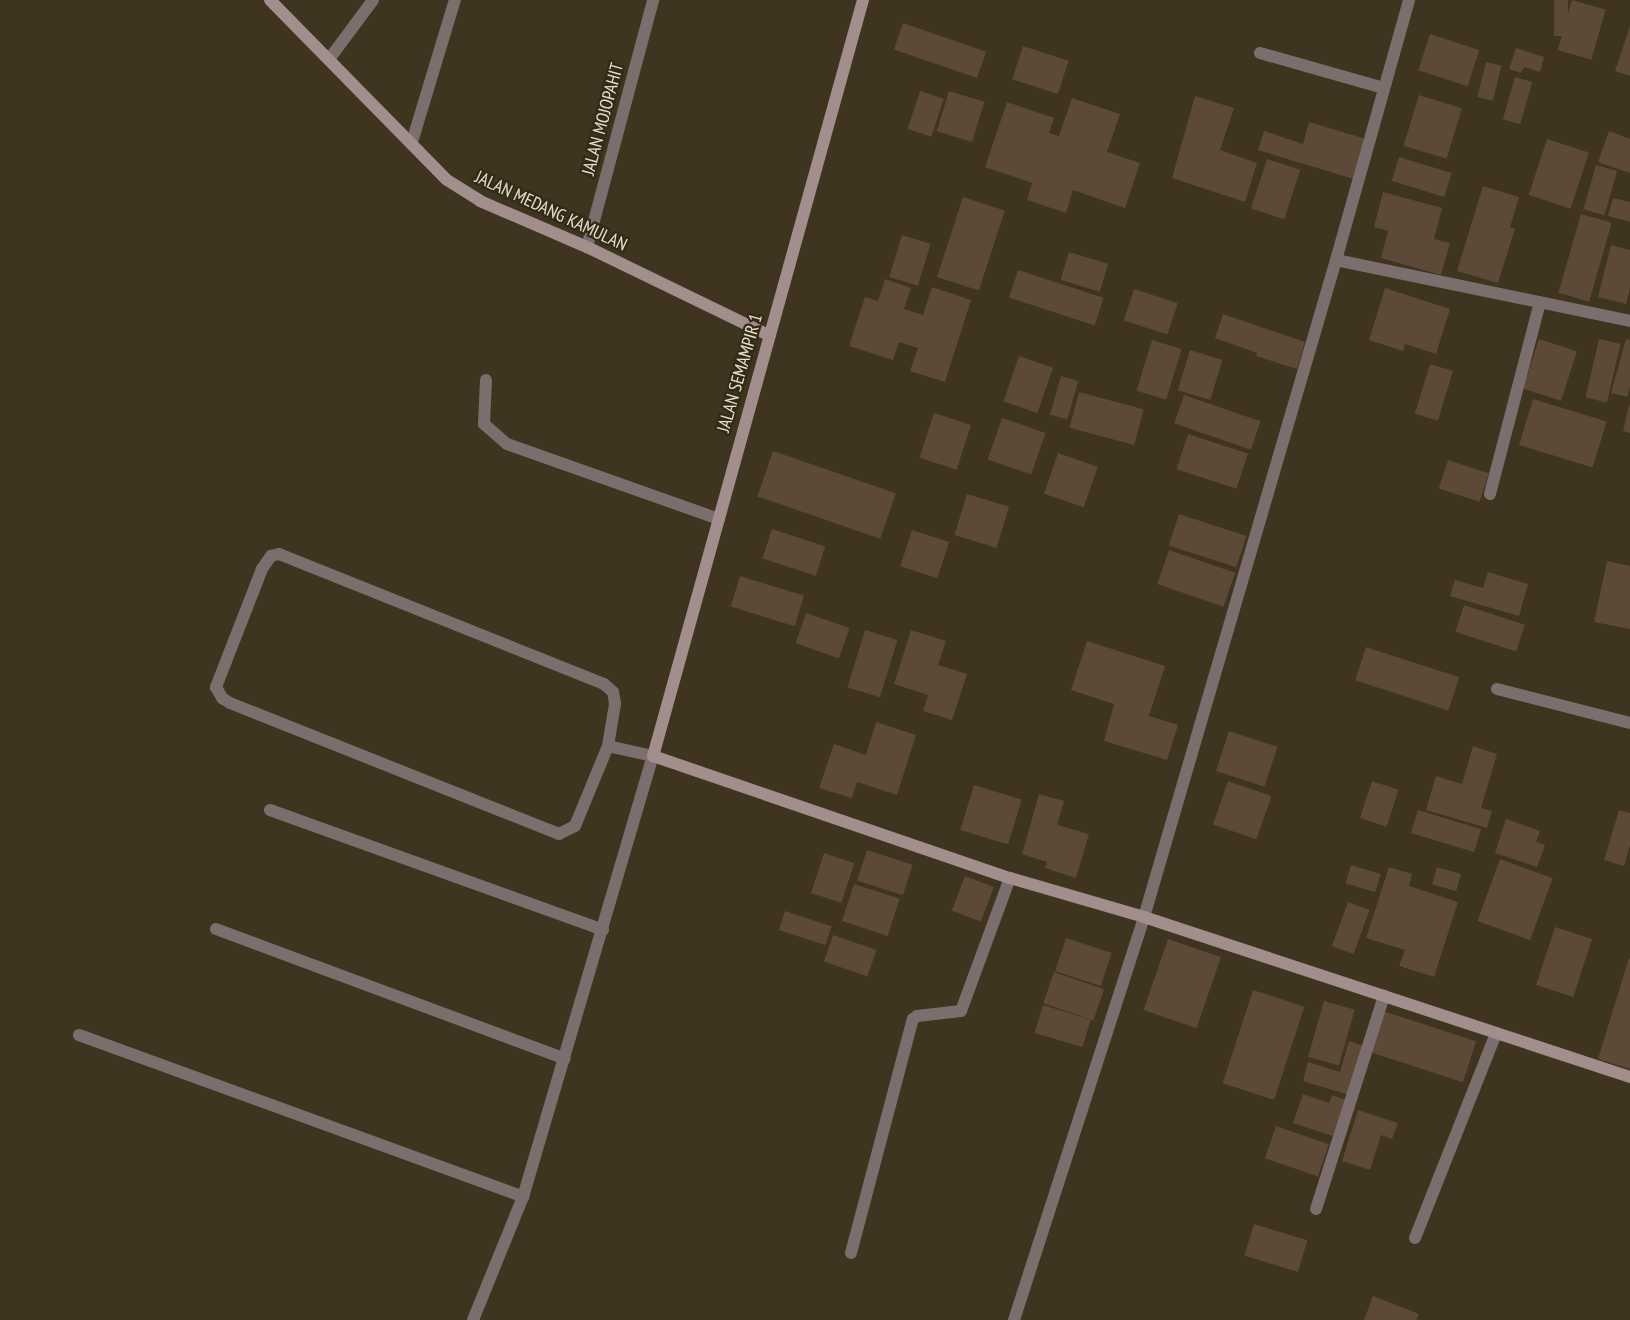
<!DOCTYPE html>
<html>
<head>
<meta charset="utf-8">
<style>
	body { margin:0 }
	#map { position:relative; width:1630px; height:1320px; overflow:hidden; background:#3e341f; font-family:"PT Sans Narrow",sans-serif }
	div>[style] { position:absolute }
	.building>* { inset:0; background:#5c4938; transform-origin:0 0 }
	.lane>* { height:12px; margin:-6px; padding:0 6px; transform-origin:6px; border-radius:6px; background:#7b6e6d }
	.street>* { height:12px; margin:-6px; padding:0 6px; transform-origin:6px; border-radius:6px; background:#7b6e6d }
	.secondary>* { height:12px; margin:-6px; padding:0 6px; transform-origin:6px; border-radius:6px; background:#a28e8c }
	span { translate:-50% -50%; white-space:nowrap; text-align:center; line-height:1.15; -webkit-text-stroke:4.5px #332a15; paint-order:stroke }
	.street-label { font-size:18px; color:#e4ded2 }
</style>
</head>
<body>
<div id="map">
	<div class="building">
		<div style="left:1554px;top:0;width:14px;height:36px"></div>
		<div style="left:1572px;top:0;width:35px;height:52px;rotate:16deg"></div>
		<div style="left:903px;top:23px;width:88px;height:28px;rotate:19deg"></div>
		<div style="clip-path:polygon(1630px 26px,1630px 76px,1615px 71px)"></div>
		<div style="left:1430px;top:34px;width:52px;height:38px;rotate:18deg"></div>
		<div style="left:1023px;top:46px;width:48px;height:35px;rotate:18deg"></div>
		<div style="clip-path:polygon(1516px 48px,1544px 57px,1540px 72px,1524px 67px,1521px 73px,1509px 69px)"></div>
		<div style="left:1486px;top:62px;width:16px;height:36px;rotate:14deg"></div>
		<div style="left:1515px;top:77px;width:18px;height:44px;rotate:16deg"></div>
		<div style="left:920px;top:91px;width:25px;height:40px;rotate:18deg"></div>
		<div style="left:949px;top:91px;width:37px;height:42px;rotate:17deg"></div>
		<div style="left:1419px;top:95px;width:45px;height:53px;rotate:17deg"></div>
		<div style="clip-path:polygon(1195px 96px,1234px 108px,1220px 150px,1257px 163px,1245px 202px,1172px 178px)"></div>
		<div style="clip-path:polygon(1072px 98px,1120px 114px,1107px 152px,1140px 163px,1125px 208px,1073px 190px,1066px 213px,1027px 200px,1032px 183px,985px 167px,1007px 102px,1054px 118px,1049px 133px,1059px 136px)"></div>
		<div style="clip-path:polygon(1309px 122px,1366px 139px,1354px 179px,1258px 150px,1264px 131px,1303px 144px)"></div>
		<div style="clip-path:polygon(1609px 131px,1630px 139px,1630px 173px,1598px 162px)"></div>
		<div style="left:1547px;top:139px;width:44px;height:59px;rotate:18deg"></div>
		<div style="left:1399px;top:157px;width:55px;height:25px;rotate:17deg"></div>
		<div style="left:1267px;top:159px;width:35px;height:52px;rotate:18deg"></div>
		<div style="left:1596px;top:165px;width:22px;height:46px;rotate:16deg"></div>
		<div style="clip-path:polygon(1483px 186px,1519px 197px,1510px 227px,1515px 229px,1498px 283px,1457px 271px)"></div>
		<div style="clip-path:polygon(1383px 192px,1442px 208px,1434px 239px,1450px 243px,1441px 275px,1381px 258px,1388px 231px,1374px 227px)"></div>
		<div style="left:963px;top:197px;width:44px;height:84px;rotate:18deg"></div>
		<div style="clip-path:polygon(1613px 198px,1630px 202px,1630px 222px,1608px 216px)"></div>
		<div style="left:1581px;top:214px;width:32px;height:82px;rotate:16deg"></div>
		<div style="left:902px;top:235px;width:30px;height:44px;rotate:17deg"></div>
		<div style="clip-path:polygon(1611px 245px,1630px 250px,1630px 288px,1626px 304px,1598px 297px)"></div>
		<div style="left:1069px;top:252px;width:41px;height:29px;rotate:17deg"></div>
		<div style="left:1018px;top:270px;width:90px;height:29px;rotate:18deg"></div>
		<div style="clip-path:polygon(885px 279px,911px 288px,904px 309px,923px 315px,932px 287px,971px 300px,945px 382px,910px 371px,918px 348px,899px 342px,893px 360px,849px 346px,865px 297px,878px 301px)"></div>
		<div style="clip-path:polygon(1385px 288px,1450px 309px,1436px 354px,1405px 344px,1403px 351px,1369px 340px)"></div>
		<div style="left:1134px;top:289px;width:46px;height:33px;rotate:18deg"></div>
		<div style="clip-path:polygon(1223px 314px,1305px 342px,1297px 369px,1256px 356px,1257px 353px,1215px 338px)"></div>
		<div style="left:1539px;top:339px;width:40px;height:52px;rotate:18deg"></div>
		<div style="left:1599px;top:339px;width:22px;height:60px;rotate:13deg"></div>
		<div style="clip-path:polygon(1626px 339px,1630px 340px,1630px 387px,1627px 397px,1611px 393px)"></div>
		<div style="left:1152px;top:340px;width:31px;height:53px;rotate:17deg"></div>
		<div style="left:1190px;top:350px;width:34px;height:42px;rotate:17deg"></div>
		<div style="left:1019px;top:356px;width:36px;height:48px;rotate:19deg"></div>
		<div style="left:1430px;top:364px;width:24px;height:52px;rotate:17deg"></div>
		<div style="left:1061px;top:376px;width:18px;height:40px;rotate:16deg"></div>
		<div style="left:1079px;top:392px;width:67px;height:37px;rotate:15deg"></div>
		<div style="left:1184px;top:395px;width:81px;height:30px;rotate:19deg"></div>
		<div style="left:1533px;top:399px;width:77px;height:48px;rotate:17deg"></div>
		<div style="clip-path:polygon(1629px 405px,1630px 405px,1630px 433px,1623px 431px)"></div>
		<div style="left:934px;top:413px;width:39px;height:47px;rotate:18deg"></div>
		<div style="left:1002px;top:418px;width:46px;height:44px;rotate:19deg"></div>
		<div style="left:1188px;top:434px;width:63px;height:37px;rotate:18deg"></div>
		<div style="left:773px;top:451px;width:130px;height:48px;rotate:19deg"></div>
		<div style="left:1058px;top:453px;width:42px;height:43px;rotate:19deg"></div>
		<div style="left:1448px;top:460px;width:43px;height:30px;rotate:18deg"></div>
		<div style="left:967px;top:494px;width:44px;height:43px;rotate:17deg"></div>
		<div style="left:1179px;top:514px;width:71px;height:33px;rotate:18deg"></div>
		<div style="left:772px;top:529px;width:56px;height:31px;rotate:18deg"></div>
		<div style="left:912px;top:530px;width:39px;height:38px;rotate:18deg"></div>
		<div style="left:1169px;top:550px;width:70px;height:36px;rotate:19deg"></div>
		<div style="clip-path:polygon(1607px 561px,1630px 566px,1630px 629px,1594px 622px)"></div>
		<div style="clip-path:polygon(1488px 572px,1528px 584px,1519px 616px,1450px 596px,1455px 580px,1483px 588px)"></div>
		<div style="left:740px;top:576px;width:67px;height:32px;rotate:17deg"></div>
		<div style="left:1464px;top:605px;width:64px;height:28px;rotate:18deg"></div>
		<div style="left:806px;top:613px;width:46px;height:32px;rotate:19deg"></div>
		<div style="left:865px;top:630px;width:34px;height:60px;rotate:17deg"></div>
		<div style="clip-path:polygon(911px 630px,946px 641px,938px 665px,967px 674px,952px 720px,923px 711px,928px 695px,894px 684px)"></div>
		<div style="clip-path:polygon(1087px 641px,1165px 666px,1149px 716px,1178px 725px,1167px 760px,1104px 741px,1114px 704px,1071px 690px)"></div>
		<div style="left:1366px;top:647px;width:98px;height:35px;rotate:18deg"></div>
		<div style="clip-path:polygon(876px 722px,916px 735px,897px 795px,857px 782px,852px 798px,819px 788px,834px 744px,866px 755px)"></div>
		<div style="left:1229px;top:731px;width:51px;height:42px;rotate:18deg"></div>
		<div style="clip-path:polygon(1473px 746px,1497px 754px,1481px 808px,1492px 811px,1487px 828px,1426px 810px,1436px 776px,1462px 784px)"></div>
		<div style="left:1228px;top:781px;width:46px;height:46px;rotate:19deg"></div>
		<div style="left:1372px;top:781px;width:28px;height:39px;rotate:18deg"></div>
		<div style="left:974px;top:785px;width:50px;height:47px;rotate:17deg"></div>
		<div style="clip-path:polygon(1039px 794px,1064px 801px,1057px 825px,1089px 834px,1076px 878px,1045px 868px,1047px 862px,1022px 854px)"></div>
		<div style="left:1418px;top:810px;width:66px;height:24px;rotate:17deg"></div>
		<div style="clip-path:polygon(1619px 810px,1630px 813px,1630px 845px,1624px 866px,1604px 860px)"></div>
		<div style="clip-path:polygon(1506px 819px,1540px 831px,1536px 842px,1545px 845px,1537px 867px,1495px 853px)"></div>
		<div style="left:867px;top:850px;width:48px;height:32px;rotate:18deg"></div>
		<div style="left:824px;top:853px;width:32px;height:42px;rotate:18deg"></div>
		<div style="left:1500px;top:859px;width:56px;height:66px;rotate:20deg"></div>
		<div style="left:1351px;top:865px;width:31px;height:19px;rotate:17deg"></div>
		<div style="clip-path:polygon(1389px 867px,1412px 874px,1409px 886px,1458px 902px,1434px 977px,1399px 966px,1405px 950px,1366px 938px)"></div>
		<div style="left:1437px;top:867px;width:25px;height:18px;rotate:16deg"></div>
		<div style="left:965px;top:876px;width:31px;height:37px;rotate:21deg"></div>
		<div style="left:854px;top:884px;width:48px;height:39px;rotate:18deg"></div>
		<div style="left:1348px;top:902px;width:23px;height:47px;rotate:20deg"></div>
		<div style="left:785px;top:911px;width:49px;height:20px;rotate:18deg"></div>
		<div style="left:1555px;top:927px;width:39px;height:61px;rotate:18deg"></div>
		<div style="left:833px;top:935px;width:46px;height:28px;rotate:19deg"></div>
		<div style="left:1066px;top:938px;width:48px;height:35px;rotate:18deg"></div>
		<div style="left:1168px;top:939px;width:56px;height:75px;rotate:19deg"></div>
		<div style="clip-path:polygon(1629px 958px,1630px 958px,1630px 1069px,1598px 1059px)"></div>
		<div style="left:1054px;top:972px;width:53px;height:33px;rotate:19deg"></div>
		<div style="left:1253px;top:990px;width:54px;height:98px;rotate:18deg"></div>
		<div style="left:1324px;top:1001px;width:32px;height:58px;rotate:16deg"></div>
		<div style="left:1043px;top:1005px;width:50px;height:29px;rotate:17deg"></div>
		<div style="left:1383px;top:1011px;width:98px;height:43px;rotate:18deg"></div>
		<div style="clip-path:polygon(1349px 1041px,1364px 1046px,1349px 1095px,1303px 1081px,1308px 1062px,1340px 1072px)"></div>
		<div style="clip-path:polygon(1303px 1094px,1329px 1103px,1332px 1095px,1346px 1100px,1333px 1136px,1293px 1123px)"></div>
		<div style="clip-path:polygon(1358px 1110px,1398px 1123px,1392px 1139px,1381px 1135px,1370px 1170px,1342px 1161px)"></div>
		<div style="left:1276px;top:1126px;width:56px;height:34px;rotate:19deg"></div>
		<div style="left:1254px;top:1224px;width:56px;height:33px;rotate:17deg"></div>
		<div style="clip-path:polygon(1373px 1296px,1419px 1314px,1416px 1320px,1364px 1320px)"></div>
	</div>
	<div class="lane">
		<div style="left:1260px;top:53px;width:129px;rotate:15.8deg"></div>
		<div style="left:1490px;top:494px;width:198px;rotate:-75.4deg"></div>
		<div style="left:1415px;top:1238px;width:220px;rotate:-68.4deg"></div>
	</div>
	<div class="street">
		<div style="left:330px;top:58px;width:72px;rotate:-53.4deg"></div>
		<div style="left:412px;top:142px;width:148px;rotate:-73.2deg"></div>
		<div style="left:587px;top:247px;width:256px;rotate:-75deg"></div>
		<div style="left:1336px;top:260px;width:300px;rotate:11.7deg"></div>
		<div style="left:486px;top:380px;width:44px;rotate:92.6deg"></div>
		<div style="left:484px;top:424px;width:30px;rotate:41deg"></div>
		<div style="left:507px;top:444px;width:225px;rotate:19.5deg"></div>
		<div style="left:1497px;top:689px;width:137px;rotate:14.3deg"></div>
		<div style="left:270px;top:810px;width:354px;rotate:19.8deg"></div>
		<div style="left:216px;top:929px;width:372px;rotate:20.4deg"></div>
		<div style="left:79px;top:1035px;width:473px;rotate:20deg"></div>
		<div style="left:1316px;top:1209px;width:224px;rotate:-72.3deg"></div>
		<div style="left:851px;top:1253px;width:242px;rotate:-75.2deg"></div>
		<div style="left:913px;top:1019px;width:5px;rotate:-37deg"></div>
		<div style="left:917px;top:1016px;width:44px;rotate:-6.5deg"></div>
		<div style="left:961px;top:1011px;width:142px;rotate:-69.8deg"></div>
		<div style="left:473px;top:1320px;width:133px;rotate:-67.9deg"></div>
		<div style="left:523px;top:1197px;width:460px;rotate:-73.6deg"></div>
		<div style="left:653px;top:756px;width:46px;rotate:-167.5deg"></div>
		<div style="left:608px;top:746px;width:43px;rotate:-80.5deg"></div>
		<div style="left:615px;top:704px;width:12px;rotate:-99deg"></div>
		<div style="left:613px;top:692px;width:12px;rotate:-138deg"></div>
		<div style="left:604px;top:684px;width:350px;rotate:-158.2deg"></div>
		<div style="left:279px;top:554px;width:8px;rotate:166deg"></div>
		<div style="left:271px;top:556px;width:16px;rotate:125deg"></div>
		<div style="left:262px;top:569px;width:127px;rotate:111.3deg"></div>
		<div style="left:216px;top:687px;width:13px;rotate:61deg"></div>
		<div style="left:222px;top:698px;width:9px;rotate:32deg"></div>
		<div style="left:230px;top:703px;width:354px;rotate:21.7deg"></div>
		<div style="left:559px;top:834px;width:18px;rotate:-27deg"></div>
		<div style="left:575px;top:826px;width:87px;rotate:-67.6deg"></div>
		<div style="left:1014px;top:1320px;width:423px;rotate:-72.1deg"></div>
		<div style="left:1144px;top:917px;width:684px;rotate:-73.71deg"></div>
		<div style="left:1336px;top:260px;width:270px;rotate:-74.3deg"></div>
	</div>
	<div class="secondary">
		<div style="left:270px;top:0;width:252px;rotate:45.5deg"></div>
		<div style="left:447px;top:180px;width:39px;rotate:32deg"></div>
		<div style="left:480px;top:201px;width:116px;rotate:23.3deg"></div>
		<div style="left:587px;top:247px;width:203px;rotate:25.9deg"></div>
		<div style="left:863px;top:0;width:785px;rotate:105.52deg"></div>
		<div style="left:653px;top:756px;width:377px;rotate:18.9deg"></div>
		<div style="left:1010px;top:878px;width:140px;rotate:16.2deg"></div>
		<div style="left:1144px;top:917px;width:512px;rotate:18.22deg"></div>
	</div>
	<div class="street-label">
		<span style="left:603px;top:119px;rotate:-75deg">JALAN MOJOPAHIT</span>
		<span style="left:551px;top:211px;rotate:25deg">JALAN MEDANG KAMULAN</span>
		<span style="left:740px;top:373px;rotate:-74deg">JALAN SEMAMPIR 1</span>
	</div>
</div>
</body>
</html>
